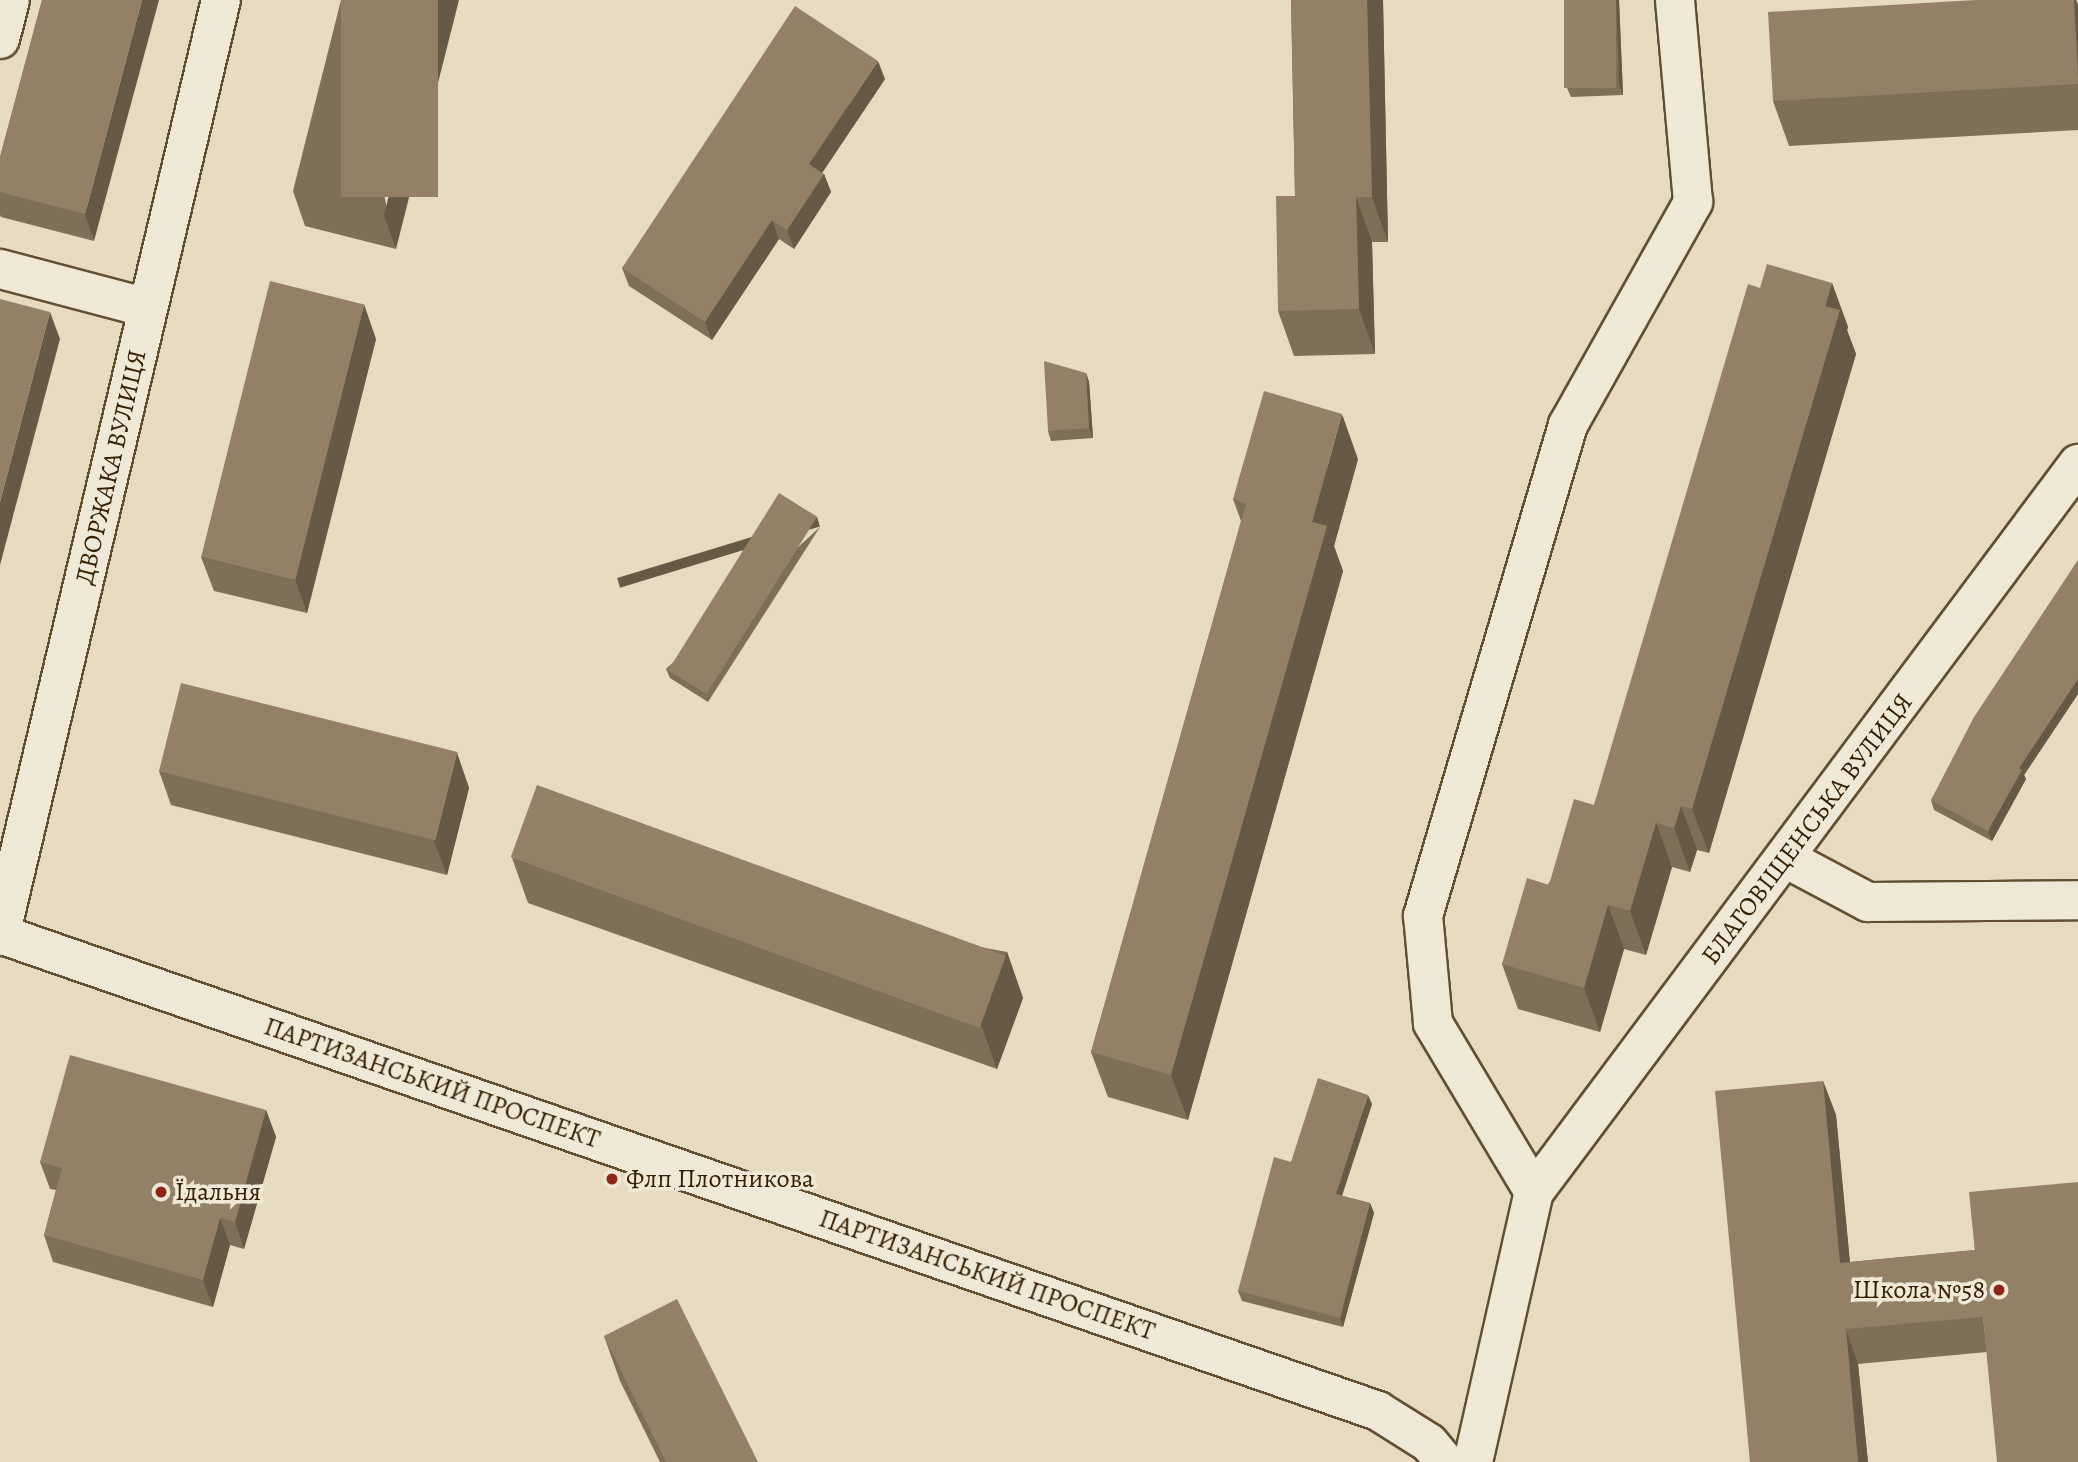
<!DOCTYPE html>
<html>
<head>
<meta charset="utf-8">
<style>
	body { margin:0 }
	#map { position:relative; width:2078px; height:1462px; overflow:hidden; background:#e6dbc1; font-family:Alegreya,serif }
	div>[style] { position:absolute }
	.roads { filter:drop-shadow(2px 0 #624f32) drop-shadow(-2px 0 #624f32) drop-shadow(0 2px #624f32) drop-shadow(0 -2px #624f32) }
	.minor>* { height:38px; margin:-19px; padding:0 19px; transform-origin:19px; border-radius:19px; background:#efe8d7 }
	.wall>* { inset:0; background:#7e6f58 }
	.shaded-wall>* { inset:0; background:#665a47; transform-origin:0 0 }
	.building>* { inset:0; background:#928166; transform-origin:0 0 }
	.dots>* { width:19px; height:19px; translate:-50% -50%; box-sizing:border-box; border:4px solid #efe8d7; border-radius:50% }
	span { translate:-50% -50%; white-space:nowrap; text-align:center; line-height:1.15; -webkit-text-stroke:7px #efe8d7; paint-order:stroke }
	.street-label { font-size:26px; color:#362003 }
	.poi-label { font-size:26px; color:#362003 }
	.left { translate:0 -50%; text-align:left }
	.right { translate:-100% -50%; text-align:right }
</style>
</head>
<body>
<div id="map">
	<div class="roads">
		<div class="minor">
			<div style="left:0;top:39px;width:40px;rotate:-75.6deg"></div>
			<div style="left:0;top:269px;width:153px;rotate:14.8deg"></div>
			<div style="left:1787px;top:859px;width:92px;rotate:28deg"></div>
			<div style="left:1868px;top:902px;width:210px;rotate:-0.5deg"></div>
			<div style="left:0;top:934px;width:1458px;rotate:19.09deg"></div>
			<div style="left:1378px;top:1411px;width:60px;rotate:32.1deg"></div>
			<div style="left:1429px;top:1443px;width:25px;rotate:50deg"></div>
			<div style="left:0;top:936px;width:962px;rotate:-76.72deg"></div>
			<div style="left:1534px;top:1192px;width:909px;rotate:-53.23deg"></div>
			<div style="left:1473px;top:1462px;width:277px;rotate:-77.3deg"></div>
			<div style="left:1534px;top:1192px;width:197px;rotate:-120.9deg"></div>
			<div style="left:1433px;top:1023px;width:107px;rotate:-95.3deg"></div>
			<div style="left:1423px;top:916px;width:512px;rotate:-73.55deg"></div>
			<div style="left:1568px;top:425px;width:256px;rotate:-60.7deg"></div>
			<div style="left:1693px;top:202px;width:203px;rotate:-95.1deg"></div>
		</div>
	</div>
	<div class="wall">
		<div style="clip-path:polygon(42px 0,94px 241px,1px 217px,0 215px,0 157px)"></div>
		<div style="clip-path:polygon(341px 0,396px 249px,305px 226px,293px 191px)"></div>
		<div style="clip-path:polygon(1291px 0,1383px 0,1388px 242px,1372px 242px,1375px 354px,1294px 356px,1278px 311px,1295px 196px)"></div>
		<div style="clip-path:polygon(1564px 0,1619px 0,1623px 95px,1571px 97px,1567px 88px)"></div>
		<div style="clip-path:polygon(1976px 0,2076px 0,2078px 5px,2078px 130px,1789px 146px,1773px 101px)"></div>
		<div style="clip-path:polygon(885px 79px,822px 173px,824px 174px,831px 192px,794px 249px,779px 239px,712px 340px,629px 286px,622px 268px)"></div>
		<div style="clip-path:polygon(1832px 283px,1848px 327px,1847px 330px,1856px 354px,1709px 853px,1697px 850px,1690px 872px,1672px 867px,1646px 955px,1624px 949px,1600px 1032px,1518px 1009px,1502px 964px,1594px 805px,1760px 288px)"></div>
		<div style="clip-path:polygon(376px 339px,307px 613px,214px 591px,201px 557px)"></div>
		<div style="clip-path:polygon(1086px 373px,1089px 382px,1093px 438px,1051px 441px,1048px 431px)"></div>
		<div style="clip-path:polygon(1358px 459px,1334px 546px,1343px 571px,1188px 1120px,1108px 1097px,1091px 1052px,1241px 521px,1233px 499px)"></div>
		<div style="clip-path:polygon(820px 527px,708px 702px,670px 678px,666px 669px)"></div>
		<div style="clip-path:polygon(2078px 560px,2078px 694px,2024px 775px,2026px 779px,1992px 841px,1934px 810px,1931px 800px)"></div>
		<div style="clip-path:polygon(457px 753px,469px 788px,447px 875px,171px 805px,159px 771px)"></div>
		<div style="clip-path:polygon(512px 858px,1007px 952px,1023px 998px,997px 1069px,528px 903px)"></div>
		<div style="clip-path:polygon(1823px 1081px,1836px 1115px,1850px 1262px,1975px 1250px,1969px 1192px,1987px 1352px,1858px 1364px,1868px 1462px,1750px 1462px)"></div>
		<div style="clip-path:polygon(1372px 1104px,1342px 1196px,1370px 1203px,1374px 1213px,1343px 1327px,1242px 1301px,1238px 1291px,1291px 1162px)"></div>
		<div style="clip-path:polygon(266px 1110px,276px 1137px,244px 1249px,230px 1245px,213px 1307px,53px 1262px,44px 1235px,56px 1190px,50px 1189px,40px 1162px)"></div>
		<div style="clip-path:polygon(604px 1336px,758px 1462px,660px 1462px,620px 1381px)"></div>
	</div>
	<div class="shaded-wall">
		<div style="clip-path:polygon(142px 0,159px 0,94px 241px,85px 214px)"></div>
		<div style="clip-path:polygon(438px 0,459px 0,396px 249px,384px 215px)"></div>
		<div style="clip-path:polygon(1367px 0,1383px 0,1388px 242px,1372px 197px)"></div>
		<div style="clip-path:polygon(1616px 0,1619px 0,1623px 95px,1619px 85px)"></div>
		<div style="clip-path:polygon(2074px 0,2076px 0,2078px 5px,2078px 65px)"></div>
		<div style="clip-path:polygon(878px 61px,885px 79px,816px 182px,809px 164px)"></div>
		<div style="clip-path:polygon(824px 174px,831px 192px,794px 249px,787px 230px)"></div>
		<div style="clip-path:polygon(1356px 197px,1372px 242px,1375px 354px,1359px 309px)"></div>
		<div style="clip-path:polygon(772px 220px,779px 239px,712px 340px,705px 322px)"></div>
		<div style="clip-path:polygon(1832px 283px,1848px 327px,1847px 330px,1856px 354px,1709px 853px,1692px 809px)"></div>
		<div style="clip-path:polygon(364px 304px,376px 339px,307px 613px,295px 579px)"></div>
		<div style="clip-path:polygon(50px 312px,60px 339px,0 565px,0 502px)"></div>
		<div style="clip-path:polygon(1086px 373px,1089px 382px,1093px 438px,1089px 428px)"></div>
		<div style="clip-path:polygon(1342px 414px,1358px 459px,1334px 546px,1343px 571px,1188px 1120px,1171px 1075px,1312px 522px)"></div>
		<div style="left:817px;top:517px;width:10px;height:209px;rotate:73deg"></div>
		<div style="clip-path:polygon(2078px 679px,2078px 694px,2024px 775px,2026px 779px,1992px 841px,1988px 831px,2019px 768px)"></div>
		<div style="clip-path:polygon(457px 753px,469px 788px,447px 875px,434px 841px)"></div>
		<div style="clip-path:polygon(1681px 806px,1697px 850px,1690px 872px,1674px 828px)"></div>
		<div style="clip-path:polygon(1656px 823px,1672px 867px,1646px 955px,1630px 911px)"></div>
		<div style="clip-path:polygon(1608px 905px,1624px 949px,1600px 1032px,1584px 988px)"></div>
		<div style="clip-path:polygon(1007px 952px,1023px 998px,997px 1069px,981px 1024px)"></div>
		<div style="clip-path:polygon(1823px 1081px,1836px 1115px,1853px 1297px,1840px 1263px)"></div>
		<div style="clip-path:polygon(1368px 1095px,1372px 1104px,1339px 1204px,1336px 1194px)"></div>
		<div style="clip-path:polygon(266px 1110px,276px 1137px,244px 1249px,235px 1222px)"></div>
		<div style="clip-path:polygon(1370px 1203px,1374px 1213px,1343px 1327px,1340px 1318px)"></div>
		<div style="clip-path:polygon(220px 1218px,230px 1245px,213px 1307px,203px 1280px)"></div>
		<div style="clip-path:polygon(1846px 1329px,1858px 1364px,1868px 1462px,1858px 1462px)"></div>
	</div>
	<div class="building">
		<div style="clip-path:polygon(42px 0,142px 0,85px 214px,0 192px,0 157px)"></div>
		<div style="left:341px;top:0;width:97px;height:197px"></div>
		<div style="clip-path:polygon(1291px 0,1367px 0,1372px 197px,1356px 197px,1359px 309px,1278px 311px,1276px 196px,1295px 196px)"></div>
		<div style="left:1564px;top:0;width:52px;height:88px"></div>
		<div style="clip-path:polygon(1976px 0,2074px 0,2078px 84px,1773px 101px,1768px 12px)"></div>
		<div style="clip-path:polygon(795px 6px,878px 61px,809px 164px,824px 174px,787px 230px,772px 220px,705px 322px,622px 268px)"></div>
		<div style="clip-path:polygon(1767px 264px,1832px 283px,1825px 306px,1840px 310px,1692px 809px,1681px 806px,1674px 828px,1656px 823px,1630px 911px,1608px 905px,1584px 988px,1502px 964px,1527px 878px,1549px 885px,1574px 799px,1594px 805px,1748px 284px,1760px 288px)"></div>
		<div style="left:270px;top:281px;width:97px;height:284px;rotate:14deg"></div>
		<div style="clip-path:polygon(0 299px,50px 312px,0 502px)"></div>
		<div style="clip-path:polygon(1044px 361px,1086px 373px,1089px 428px,1048px 431px)"></div>
		<div style="clip-path:polygon(1264px 391px,1342px 414px,1312px 522px,1327px 526px,1171px 1075px,1091px 1052px,1246px 504px,1233px 499px)"></div>
		<div style="left:779px;top:493px;width:45px;height:209px;rotate:32deg"></div>
		<div style="clip-path:polygon(2078px 560px,2078px 679px,2019px 768px,2022px 770px,1988px 831px,1931px 800px,1974px 717px)"></div>
		<div style="left:181px;top:683px;width:285px;height:91px;rotate:14deg"></div>
		<div style="left:537px;top:785px;width:499px;height:77px;rotate:20deg"></div>
		<div style="clip-path:polygon(70px 1055px,266px 1110px,235px 1222px,220px 1218px,203px 1280px,44px 1235px,62px 1168px,40px 1162px)"></div>
		<div style="clip-path:polygon(1318px 1078px,1368px 1095px,1336px 1194px,1370px 1203px,1340px 1318px,1238px 1291px,1274px 1157px,1291px 1162px)"></div>
		<div style="clip-path:polygon(1823px 1081px,1840px 1263px,1975px 1250px,1969px 1192px,2078px 1182px,2078px 1462px,1997px 1462px,1983px 1317px,1846px 1329px,1858px 1462px,1750px 1462px,1715px 1091px)"></div>
		<div style="clip-path:polygon(677px 1299px,758px 1462px,666px 1462px,604px 1336px)"></div>
	</div>
	<div class="dots">
		<div style="left:612px;top:1179px;background:#8f2418"></div>
		<div style="left:161px;top:1192px;background:#8f2418"></div>
		<div style="left:1999px;top:1290px;background:#8f2418"></div>
	</div>
	<div class="street-label">
		<span style="left:111px;top:467px;rotate:-77deg">ДВОРЖАКА ВУЛИЦЯ</span>
		<span style="left:1807px;top:829px;rotate:-53deg">БЛАГОВІЩЕНСЬКА ВУЛИЦЯ</span>
		<span style="left:432px;top:1083px;rotate:19deg">ПАРТИЗАНСЬКИЙ ПРОСПЕКТ</span>
		<span style="left:987px;top:1275px;rotate:19deg">ПАРТИЗАНСЬКИЙ ПРОСПЕКТ</span>
	</div>
	<div class="poi-label">
		<span class="left" style="left:626px;top:1179px">Флп Плотникова</span>
		<span class="left" style="left:175px;top:1192px">Їдальня</span>
		<span class="right" style="left:1985px;top:1290px">Школа №58</span>
	</div>
</div>
</body>
</html>
